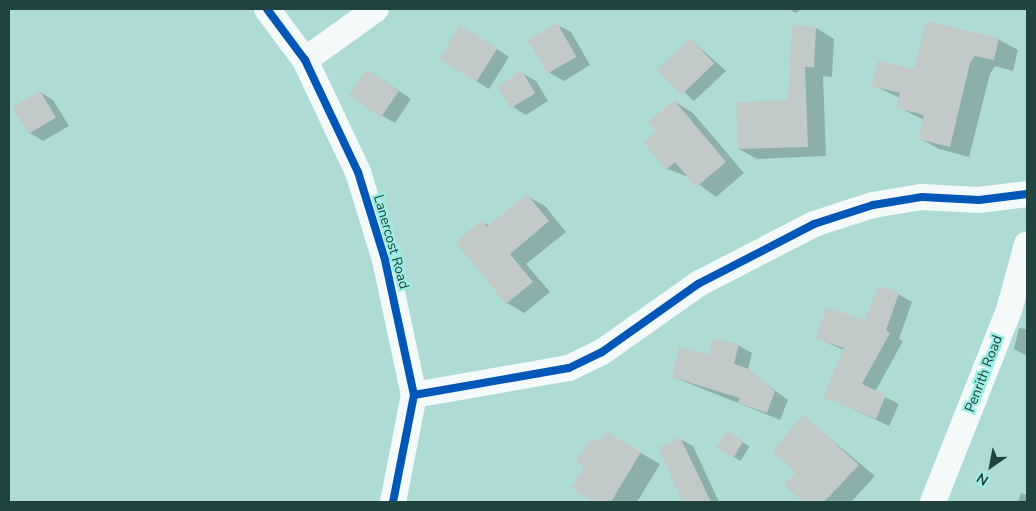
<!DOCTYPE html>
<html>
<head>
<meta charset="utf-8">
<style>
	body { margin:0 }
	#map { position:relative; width:1036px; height:511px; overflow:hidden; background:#afdbd6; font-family:"Nunito Sans",sans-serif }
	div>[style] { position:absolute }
	.shadow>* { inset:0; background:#0003; transform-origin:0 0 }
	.building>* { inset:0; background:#c2c9c9; transform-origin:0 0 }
	.street>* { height:26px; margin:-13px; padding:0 13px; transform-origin:13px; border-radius:13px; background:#f3faf9 }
	.cycleway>* { height:8px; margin:-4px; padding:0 4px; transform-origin:4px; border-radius:4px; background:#0057b8 }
	span { translate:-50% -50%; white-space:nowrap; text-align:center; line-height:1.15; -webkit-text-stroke:5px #9ceee5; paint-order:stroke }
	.street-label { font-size:14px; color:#214340 }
	.frame { position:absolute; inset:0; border:10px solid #214340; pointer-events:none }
	.north { position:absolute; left:966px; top:441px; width:50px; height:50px; -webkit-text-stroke:4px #9ceee5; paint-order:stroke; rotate:213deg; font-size:14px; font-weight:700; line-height:20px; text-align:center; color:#214340 }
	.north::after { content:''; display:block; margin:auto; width:18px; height:22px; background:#214340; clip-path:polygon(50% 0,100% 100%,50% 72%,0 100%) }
</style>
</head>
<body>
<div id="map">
	<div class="shadow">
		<div style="clip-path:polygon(788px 9px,801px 9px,796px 13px)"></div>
		<div style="clip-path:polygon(557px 25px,571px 32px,590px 65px,564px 81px,550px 73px)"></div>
		<div style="clip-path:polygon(816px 28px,834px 39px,832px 77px,823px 76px,826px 156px,757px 159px,739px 149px,789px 101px)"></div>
		<div style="clip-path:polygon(474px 34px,509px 57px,489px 89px,476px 81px)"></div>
		<div style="clip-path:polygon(690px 39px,726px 71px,694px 101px,658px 69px)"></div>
		<div style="clip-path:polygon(998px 39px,1018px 50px,1013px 71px,995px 66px,990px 74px,969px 157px,939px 149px,919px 138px,924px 120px,898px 107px,900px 98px,873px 85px)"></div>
		<div style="clip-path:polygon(522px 73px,536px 81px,548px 101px,526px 115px,513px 107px)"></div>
		<div style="clip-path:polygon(381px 79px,411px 99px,395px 123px,381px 115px)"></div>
		<div style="clip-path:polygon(40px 92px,53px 100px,69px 126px,43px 141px,30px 133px)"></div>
		<div style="clip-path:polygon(674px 101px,693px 113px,744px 173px,716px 197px,689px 177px,667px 169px,658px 131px)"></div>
		<div style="clip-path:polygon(527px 196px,545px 206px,566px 232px,526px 264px,550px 292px,524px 313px,507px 303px,482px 222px,490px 226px)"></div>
		<div style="clip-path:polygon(898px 294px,912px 302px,899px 339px,903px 341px,875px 392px,899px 404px,889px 426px,825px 396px,844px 350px,818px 339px,866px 321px)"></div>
		<div style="clip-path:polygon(1019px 328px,1027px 329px,1027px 356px,1014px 349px)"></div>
		<div style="clip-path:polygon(738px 345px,752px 353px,748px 370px,788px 400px,780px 420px,673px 377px)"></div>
		<div style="clip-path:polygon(803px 416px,875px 476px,851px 502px,805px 502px,786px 485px,798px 472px)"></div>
		<div style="clip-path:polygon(606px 433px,660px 464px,637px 502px,597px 502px,573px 488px)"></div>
		<div style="left:727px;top:433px;width:26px;height:17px;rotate:31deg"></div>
		<div style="clip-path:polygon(680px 439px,693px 446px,719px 502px,685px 502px,659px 448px)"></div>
		<div style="clip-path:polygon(1021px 493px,1027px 495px,1027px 502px,1018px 502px)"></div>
	</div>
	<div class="building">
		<div style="clip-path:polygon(926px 21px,999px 38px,994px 60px,975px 56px,970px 63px,950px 147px,918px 139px,924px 115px,896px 108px,900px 93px,872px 86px,878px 60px,914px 70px)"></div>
		<div style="left:557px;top:23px;width:39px;height:34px;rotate:60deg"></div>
		<div style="left:460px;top:25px;width:44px;height:40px;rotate:32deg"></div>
		<div style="clip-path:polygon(792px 25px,816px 27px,814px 67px,805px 67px,808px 147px,738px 149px,736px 102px,788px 100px)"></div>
		<div style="left:690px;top:38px;width:35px;height:46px;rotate:46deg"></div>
		<div style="left:367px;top:69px;width:39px;height:32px;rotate:35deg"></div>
		<div style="left:522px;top:71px;width:26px;height:29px;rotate:59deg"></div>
		<div style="left:40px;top:91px;width:31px;height:32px;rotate:59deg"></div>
		<div style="clip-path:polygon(674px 100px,726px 162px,696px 187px,675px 162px,666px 170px,643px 142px,656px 131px,648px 122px)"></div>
		<div style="clip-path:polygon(527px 194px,549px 221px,510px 254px,533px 282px,506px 304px,455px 242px,482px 220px,487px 227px)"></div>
		<div style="clip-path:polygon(878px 285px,899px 293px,886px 330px,890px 333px,862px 384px,886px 395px,876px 419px,823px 397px,844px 348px,816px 339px,826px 307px,865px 320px)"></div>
		<div style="clip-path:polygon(713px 338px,739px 344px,734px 364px,749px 369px,775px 391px,767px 413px,738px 403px,740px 398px,672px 377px,679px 347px,708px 355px)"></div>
		<div style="clip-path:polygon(803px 414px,859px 465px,824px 502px,803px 502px,784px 485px,796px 472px,772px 452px)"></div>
		<div style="clip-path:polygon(606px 431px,641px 452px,611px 502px,594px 502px,571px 488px,584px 467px,576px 462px,591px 437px,599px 442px)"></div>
		<div style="left:726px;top:431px;width:20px;height:20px;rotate:30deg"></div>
		<div style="clip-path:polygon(680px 437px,711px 502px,683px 502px,658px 448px)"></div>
	</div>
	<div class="street">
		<div style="left:267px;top:9px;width:64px;rotate:53.3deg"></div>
		<div style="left:305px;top:60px;width:124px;rotate:64.7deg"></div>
		<div style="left:358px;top:172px;width:92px;rotate:72.9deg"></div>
		<div style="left:385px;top:260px;width:138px;rotate:77.9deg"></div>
		<div style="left:414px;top:395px;width:109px;rotate:101.1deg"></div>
		<div style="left:305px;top:60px;width:87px;rotate:-35.7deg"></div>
		<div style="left:414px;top:395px;width:157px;rotate:-9.9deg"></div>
		<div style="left:569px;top:368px;width:37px;rotate:-26deg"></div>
		<div style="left:602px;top:352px;width:118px;rotate:-35.3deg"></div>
		<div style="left:698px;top:284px;width:131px;rotate:-27.3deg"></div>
		<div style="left:814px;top:224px;width:62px;rotate:-17.9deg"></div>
		<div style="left:873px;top:205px;width:50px;rotate:-9.3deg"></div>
		<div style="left:922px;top:197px;width:57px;rotate:3deg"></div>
		<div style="left:979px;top:200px;width:48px;rotate:-7.1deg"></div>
		<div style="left:933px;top:502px;width:206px;rotate:-68.4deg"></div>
		<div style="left:1009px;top:310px;width:68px;rotate:-74.7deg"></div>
	</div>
	<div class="cycleway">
		<div style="left:267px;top:9px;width:64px;rotate:53.3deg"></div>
		<div style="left:305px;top:60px;width:124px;rotate:64.7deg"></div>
		<div style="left:358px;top:172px;width:92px;rotate:72.9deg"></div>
		<div style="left:385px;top:260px;width:138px;rotate:77.9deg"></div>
		<div style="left:414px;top:395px;width:109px;rotate:101.1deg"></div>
		<div style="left:414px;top:395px;width:157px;rotate:-9.9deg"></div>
		<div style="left:569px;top:368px;width:37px;rotate:-26deg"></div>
		<div style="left:602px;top:352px;width:118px;rotate:-35.3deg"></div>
		<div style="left:698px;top:284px;width:131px;rotate:-27.3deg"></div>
		<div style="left:814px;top:224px;width:62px;rotate:-17.9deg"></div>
		<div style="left:873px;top:205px;width:50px;rotate:-9.3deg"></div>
		<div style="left:922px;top:197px;width:57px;rotate:3deg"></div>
		<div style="left:979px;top:200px;width:48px;rotate:-7.1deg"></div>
	</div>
	<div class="street-label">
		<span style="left:391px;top:242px;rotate:74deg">Lanercost Road</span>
		<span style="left:984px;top:374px;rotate:-69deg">Penrith Road</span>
	</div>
	<div class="frame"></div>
	<div class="north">N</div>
</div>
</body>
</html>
